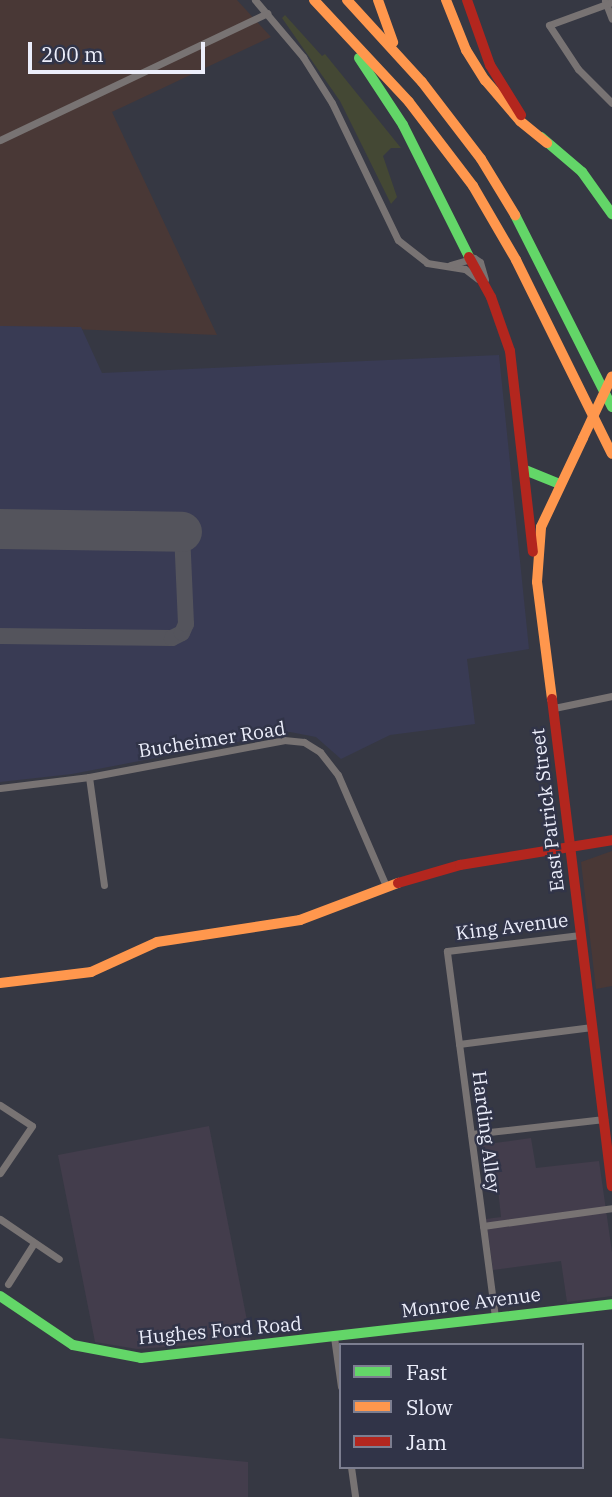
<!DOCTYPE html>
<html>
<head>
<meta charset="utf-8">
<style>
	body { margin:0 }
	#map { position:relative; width:612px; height:1497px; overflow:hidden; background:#363843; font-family:"IBM Plex Serif",serif }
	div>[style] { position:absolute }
	.commercial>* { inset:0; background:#493836 }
	.industrial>* { inset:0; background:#433d4c }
	.built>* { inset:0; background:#393b54 }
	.green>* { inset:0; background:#444834 }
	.taxiway>* { height:16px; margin:-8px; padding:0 8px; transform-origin:8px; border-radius:8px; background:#54545c }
	.runway>* { height:40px; margin:-20px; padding:0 20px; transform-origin:20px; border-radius:20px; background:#54545c }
	.street>* { height:7px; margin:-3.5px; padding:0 3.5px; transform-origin:3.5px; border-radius:3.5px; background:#787373 }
	.fast>* { height:10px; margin:-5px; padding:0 5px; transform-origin:5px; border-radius:5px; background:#63d668 }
	.slow>* { height:10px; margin:-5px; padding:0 5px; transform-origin:5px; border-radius:5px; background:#ff974d }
	.jam>* { height:10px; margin:-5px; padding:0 5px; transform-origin:5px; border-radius:5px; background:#b3261e }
	.slow-bridge>* { height:10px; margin:-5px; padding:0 5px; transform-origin:5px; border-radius:5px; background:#ff974d }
	span { translate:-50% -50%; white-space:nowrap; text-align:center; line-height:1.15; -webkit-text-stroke:5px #313448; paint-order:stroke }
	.street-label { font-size:19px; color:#eceefb }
	.legend { position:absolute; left:339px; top:1343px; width:245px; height:126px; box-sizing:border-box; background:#313448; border:2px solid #7c7e90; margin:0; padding:9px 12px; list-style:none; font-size:21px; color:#eceefb }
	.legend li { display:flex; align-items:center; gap:14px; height:35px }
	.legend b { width:35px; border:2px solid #7c7e90 }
	.scale { position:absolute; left:28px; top:42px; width:177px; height:32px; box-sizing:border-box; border:4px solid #eceefb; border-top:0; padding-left:9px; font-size:21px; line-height:24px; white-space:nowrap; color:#eceefb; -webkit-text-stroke:5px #313448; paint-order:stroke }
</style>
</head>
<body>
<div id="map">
	<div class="commercial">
		<div style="clip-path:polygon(0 0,237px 0,271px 37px,112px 112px,217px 335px,0 326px)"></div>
		<div style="clip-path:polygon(612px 851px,612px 986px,596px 989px,581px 862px)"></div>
	</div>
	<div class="industrial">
		<div style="clip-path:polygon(209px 1126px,251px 1341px,137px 1349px,95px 1342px,58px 1155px)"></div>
		<div style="clip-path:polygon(531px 1138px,536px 1168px,599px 1161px,612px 1252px,612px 1296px,567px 1302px,561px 1261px,493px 1270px,486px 1219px,501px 1217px,497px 1179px,484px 1180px,480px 1145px)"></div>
		<div style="clip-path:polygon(0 1438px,248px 1462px,248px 1497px,0 1497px)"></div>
	</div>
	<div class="built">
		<div style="clip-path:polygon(0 326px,81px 327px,102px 373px,499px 355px,529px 649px,467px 659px,475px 724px,390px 735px,341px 759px,316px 737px,290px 732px,72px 774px,0 782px)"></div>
	</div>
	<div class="green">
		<div style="clip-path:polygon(285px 15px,322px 56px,325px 54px,401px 148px,391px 148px,383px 156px,397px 197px,391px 204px,340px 101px,282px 18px)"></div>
	</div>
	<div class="taxiway">
		<div style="left:0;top:636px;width:172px;rotate:0.7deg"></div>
		<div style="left:172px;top:638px;width:11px;rotate:-27deg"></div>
		<div style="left:182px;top:633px;width:10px;rotate:-66deg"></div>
		<div style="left:186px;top:624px;width:92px;rotate:-92.5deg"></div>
	</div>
	<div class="runway">
		<div style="left:0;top:529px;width:182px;rotate:0.9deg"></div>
	</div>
	<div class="street">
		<div style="left:255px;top:0;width:75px;rotate:49.9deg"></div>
		<div style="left:303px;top:57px;width:54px;rotate:57.8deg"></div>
		<div style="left:332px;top:103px;width:152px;rotate:64.3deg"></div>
		<div style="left:398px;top:240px;width:37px;rotate:38deg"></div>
		<div style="left:427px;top:263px;width:38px;rotate:9deg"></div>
		<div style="left:465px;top:269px;width:16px;rotate:38deg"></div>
		<div style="left:605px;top:1px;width:19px;rotate:69deg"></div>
		<div style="left:612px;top:2px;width:67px;rotate:159.9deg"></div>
		<div style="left:549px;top:25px;width:53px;rotate:56.6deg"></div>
		<div style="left:578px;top:69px;width:48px;rotate:45deg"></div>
		<div style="left:0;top:140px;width:296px;rotate:-25.4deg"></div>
		<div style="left:450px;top:265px;width:25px;rotate:-16deg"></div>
		<div style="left:474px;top:258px;width:7px;rotate:34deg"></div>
		<div style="left:480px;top:262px;width:18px;rotate:74deg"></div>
		<div style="left:554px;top:708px;width:59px;rotate:-11.7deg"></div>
		<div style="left:89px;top:777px;width:109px;rotate:82.1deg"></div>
		<div style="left:0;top:788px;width:90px;rotate:-7deg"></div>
		<div style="left:89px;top:777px;width:198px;rotate:-10.7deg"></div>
		<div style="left:284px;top:740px;width:20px;rotate:6deg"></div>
		<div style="left:304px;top:742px;width:19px;rotate:32deg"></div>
		<div style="left:320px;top:752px;width:29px;rotate:52deg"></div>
		<div style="left:338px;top:775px;width:121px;rotate:66.6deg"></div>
		<div style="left:459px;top:1044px;width:134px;rotate:-7.3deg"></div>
		<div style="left:0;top:1105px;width:38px;rotate:33deg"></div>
		<div style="left:32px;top:1126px;width:57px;rotate:124.2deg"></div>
		<div style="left:471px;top:1134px;width:134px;rotate:-6.4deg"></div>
		<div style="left:0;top:1219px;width:71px;rotate:34.1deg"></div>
		<div style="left:483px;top:1226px;width:130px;rotate:-7.9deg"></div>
		<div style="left:8px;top:1284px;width:49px;rotate:-57.6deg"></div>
		<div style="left:495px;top:1317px;width:369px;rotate:-97.5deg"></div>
		<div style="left:447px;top:951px;width:134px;rotate:-6.9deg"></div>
		<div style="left:334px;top:1337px;width:50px;rotate:82deg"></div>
		<div style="left:351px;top:1467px;width:30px;rotate:82deg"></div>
	</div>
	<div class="fast">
		<div style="left:359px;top:58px;width:80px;rotate:56.7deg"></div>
		<div style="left:403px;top:125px;width:148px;rotate:63.4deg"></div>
		<div style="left:541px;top:137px;width:54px;rotate:40.5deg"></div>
		<div style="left:582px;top:172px;width:52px;rotate:54.5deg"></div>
		<div style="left:515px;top:215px;width:215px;rotate:63.2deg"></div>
		<div style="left:525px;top:470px;width:37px;rotate:22deg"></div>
		<div style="left:0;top:1296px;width:88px;rotate:33.9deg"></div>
		<div style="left:73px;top:1345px;width:69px;rotate:10.8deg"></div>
		<div style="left:141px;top:1358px;width:474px;rotate:-6.5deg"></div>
	</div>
	<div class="slow">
		<div style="left:314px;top:0;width:139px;rotate:47deg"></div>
		<div style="left:409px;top:102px;width:106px;rotate:52.7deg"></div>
		<div style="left:473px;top:186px;width:86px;rotate:59.8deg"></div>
		<div style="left:516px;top:260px;width:216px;rotate:63.7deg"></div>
		<div style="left:347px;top:0;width:111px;rotate:47.6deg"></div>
		<div style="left:422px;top:82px;width:97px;rotate:52.5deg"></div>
		<div style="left:481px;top:159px;width:66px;rotate:58.7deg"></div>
		<div style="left:378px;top:0;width:45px;rotate:70.3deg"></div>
		<div style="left:446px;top:0;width:54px;rotate:68.2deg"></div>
		<div style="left:466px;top:50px;width:36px;rotate:58deg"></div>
		<div style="left:485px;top:80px;width:54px;rotate:49.5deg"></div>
		<div style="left:520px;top:121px;width:35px;rotate:39deg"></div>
		<div style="left:552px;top:699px;width:118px;rotate:-97.3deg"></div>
		<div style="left:537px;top:582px;width:55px;rotate:-85.8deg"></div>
		<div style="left:541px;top:527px;width:98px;rotate:-64.7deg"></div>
		<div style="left:0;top:983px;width:92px;rotate:-6.9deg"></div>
		<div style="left:91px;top:972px;width:72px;rotate:-24.4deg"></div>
		<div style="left:157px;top:942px;width:145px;rotate:-8.7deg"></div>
		<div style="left:300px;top:920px;width:105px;rotate:-20.7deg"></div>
	</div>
	<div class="jam">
		<div style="left:467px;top:0;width:69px;rotate:70.5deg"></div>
		<div style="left:490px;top:65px;width:59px;rotate:58.2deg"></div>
		<div style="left:469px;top:257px;width:46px;rotate:61.2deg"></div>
		<div style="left:491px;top:297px;width:57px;rotate:70.6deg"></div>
		<div style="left:510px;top:351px;width:202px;rotate:83.5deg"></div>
		<div style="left:552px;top:699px;width:491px;rotate:83deg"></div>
		<div style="left:398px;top:883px;width:65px;rotate:-16.2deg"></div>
		<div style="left:460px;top:865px;width:154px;rotate:-9.3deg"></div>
	</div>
	<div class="slow-bridge">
		<div style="left:583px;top:438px;width:68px;rotate:-64.9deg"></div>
	</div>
	<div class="street-label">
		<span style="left:212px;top:740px;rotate:-9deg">Bucheimer Road</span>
		<span style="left:548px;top:810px;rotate:-97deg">East Patrick Street</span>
		<span style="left:512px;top:927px;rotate:-7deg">King Avenue</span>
		<span style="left:486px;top:1132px;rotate:83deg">Harding Alley</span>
		<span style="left:471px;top:1303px;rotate:-7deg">Monroe Avenue</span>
		<span style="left:220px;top:1331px;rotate:-5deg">Hughes Ford Road</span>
	</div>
	<ul class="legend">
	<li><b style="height:9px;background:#63d668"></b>Fast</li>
	<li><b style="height:9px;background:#ff974d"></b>Slow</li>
	<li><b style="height:9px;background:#b3261e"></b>Jam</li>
	</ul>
	<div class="scale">200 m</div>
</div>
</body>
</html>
